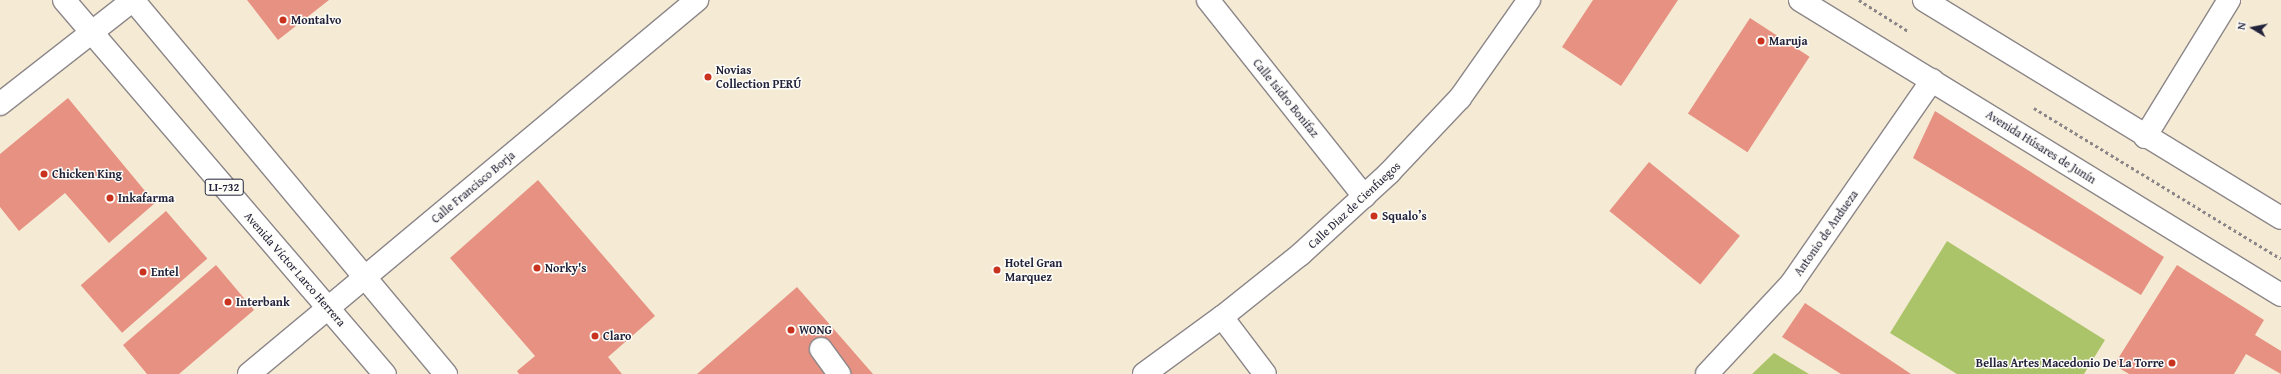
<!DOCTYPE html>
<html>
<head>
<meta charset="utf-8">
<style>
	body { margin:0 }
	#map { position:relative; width:2281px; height:374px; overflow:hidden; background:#f5ebd5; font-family:"Gentium Book Plus",serif }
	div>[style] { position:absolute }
	.green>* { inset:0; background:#acc469 }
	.building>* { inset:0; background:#e69182; transform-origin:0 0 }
	.path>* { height:2.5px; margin-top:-1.25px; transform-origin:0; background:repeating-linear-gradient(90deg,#8c8688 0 3px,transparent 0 6px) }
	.roads { filter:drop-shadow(1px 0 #8c8688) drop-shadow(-1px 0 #8c8688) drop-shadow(0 1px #8c8688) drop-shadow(0 -1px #8c8688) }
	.minor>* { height:22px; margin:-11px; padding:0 11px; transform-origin:11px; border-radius:11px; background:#fff }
	.major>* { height:22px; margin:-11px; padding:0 11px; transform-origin:11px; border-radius:11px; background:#fff }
	.dots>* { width:11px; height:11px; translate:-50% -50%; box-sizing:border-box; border:2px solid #fdfcf7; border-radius:50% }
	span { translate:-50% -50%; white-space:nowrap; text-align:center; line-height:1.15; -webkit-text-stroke:3px #fdfcf7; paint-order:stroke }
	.shield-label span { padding:1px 3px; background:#fdfcf7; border:1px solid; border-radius:3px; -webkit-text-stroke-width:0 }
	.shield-label { font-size:11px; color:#22223b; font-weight:700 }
	.poi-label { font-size:12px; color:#22223b; font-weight:700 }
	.left { translate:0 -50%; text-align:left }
	.right { translate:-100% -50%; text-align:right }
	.street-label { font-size:12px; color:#22223b }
	.north { position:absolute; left:2233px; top:8px; width:40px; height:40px; -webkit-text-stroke:3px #fdfcf7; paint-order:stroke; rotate:280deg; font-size:11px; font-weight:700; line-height:16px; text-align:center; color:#22223b }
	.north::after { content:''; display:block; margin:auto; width:14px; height:18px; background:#22223b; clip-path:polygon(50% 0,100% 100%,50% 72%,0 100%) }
</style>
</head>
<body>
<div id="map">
	<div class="green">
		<div style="clip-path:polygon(1947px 241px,2105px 340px,2084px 374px,1957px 374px,1890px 333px)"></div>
		<div style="clip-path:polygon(1774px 353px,1809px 374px,1752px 374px)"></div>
	</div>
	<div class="building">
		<div style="clip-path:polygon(247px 0,329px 0,278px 40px)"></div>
		<div style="clip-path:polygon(1593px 0,1678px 0,1621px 86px,1562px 47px)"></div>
		<div style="left:1750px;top:18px;width:71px;height:114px;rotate:33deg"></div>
		<div style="clip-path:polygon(68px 98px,155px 203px,109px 243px,65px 193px,19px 231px,0 207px,0 154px)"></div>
		<div style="clip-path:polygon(1935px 111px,2164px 257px,2141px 295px,1913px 158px)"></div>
		<div style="left:1649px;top:162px;width:117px;height:63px;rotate:39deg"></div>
		<div style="clip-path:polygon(538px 180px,655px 316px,608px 357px,622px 374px,519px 374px,517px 371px,535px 356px,450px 258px)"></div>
		<div style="left:166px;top:211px;width:63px;height:113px;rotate:49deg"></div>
		<div style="clip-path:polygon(216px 265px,254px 310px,179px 374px,147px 374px,123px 345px)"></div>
		<div style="clip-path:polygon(2177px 265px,2264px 320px,2255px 335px,2281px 351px,2281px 374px,2246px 354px,2234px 374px,2129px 374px,2114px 365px)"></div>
		<div style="clip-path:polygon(797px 287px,873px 374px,697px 374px)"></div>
		<div style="clip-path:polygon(1805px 303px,1911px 374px,1841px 374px,1782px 337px)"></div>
	</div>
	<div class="path">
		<div style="left:1859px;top:0;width:58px;rotate:32.3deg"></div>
		<div style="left:2034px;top:108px;width:289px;rotate:31.4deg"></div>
	</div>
	<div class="roads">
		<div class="minor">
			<div style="left:1208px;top:0;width:251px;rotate:51.5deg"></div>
			<div style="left:1800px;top:0;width:564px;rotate:31.52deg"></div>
			<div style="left:1924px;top:0;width:418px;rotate:31.4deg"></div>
			<div style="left:0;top:104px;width:169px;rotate:-38deg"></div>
			<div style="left:2145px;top:137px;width:161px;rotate:-58.5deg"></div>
			<div style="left:1222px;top:317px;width:71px;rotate:53deg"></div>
			<div style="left:821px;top:349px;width:31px;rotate:54deg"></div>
			<div style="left:249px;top:374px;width:584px;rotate:-39.86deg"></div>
			<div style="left:1144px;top:374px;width:97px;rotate:-36.2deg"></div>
			<div style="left:1222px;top:317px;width:101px;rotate:-38.6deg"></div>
			<div style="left:1301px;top:254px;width:120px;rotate:-42.6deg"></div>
			<div style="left:1389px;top:173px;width:103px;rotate:-46.6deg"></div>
			<div style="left:1460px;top:98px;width:120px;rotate:-54.9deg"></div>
			<div style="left:1707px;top:374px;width:123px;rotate:-47deg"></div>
			<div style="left:1791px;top:284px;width:248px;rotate:-55.3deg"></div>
		</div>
		<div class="major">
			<div style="left:64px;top:0;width:493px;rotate:49.4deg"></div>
			<div style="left:133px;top:0;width:488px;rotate:50.1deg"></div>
		</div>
	</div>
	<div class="dots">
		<div style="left:283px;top:20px;background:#c8321e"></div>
		<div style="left:1761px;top:41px;background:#c8321e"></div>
		<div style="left:708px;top:77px;background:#c8321e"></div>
		<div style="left:44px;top:174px;background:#c8321e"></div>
		<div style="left:110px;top:198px;background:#c8321e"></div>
		<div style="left:1374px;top:216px;background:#c8321e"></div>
		<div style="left:537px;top:268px;background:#c8321e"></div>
		<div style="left:997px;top:270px;background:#c8321e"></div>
		<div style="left:143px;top:272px;background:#c8321e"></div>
		<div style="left:228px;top:302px;background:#c8321e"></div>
		<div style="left:791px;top:330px;background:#c8321e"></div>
		<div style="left:595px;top:336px;background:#c8321e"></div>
		<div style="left:2172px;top:363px;background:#c8321e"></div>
	</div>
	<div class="shield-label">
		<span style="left:224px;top:187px">LI-732</span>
	</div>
	<div class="poi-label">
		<span class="left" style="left:291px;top:20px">Montalvo</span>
		<span class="left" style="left:1769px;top:41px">Maruja</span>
		<span class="left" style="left:716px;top:77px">Novias<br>Collection PERÚ</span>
		<span class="left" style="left:52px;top:174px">Chicken King</span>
		<span class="left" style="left:118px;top:198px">Inkafarma</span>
		<span class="left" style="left:1382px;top:216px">Squalo’s</span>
		<span class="left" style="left:1005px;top:270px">Hotel Gran<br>Marquez</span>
		<span class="left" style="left:545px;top:268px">Norky's</span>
		<span class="left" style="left:151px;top:272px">Entel</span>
		<span class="left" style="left:236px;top:302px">Interbank</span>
		<span class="left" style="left:799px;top:330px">WONG</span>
		<span class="left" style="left:603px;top:336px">Claro</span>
		<span class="right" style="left:2164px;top:363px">Bellas Artes Macedonio De La Torre</span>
	</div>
	<div class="street-label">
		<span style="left:1286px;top:98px;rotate:51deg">Calle Isidro Bonifaz</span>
		<span style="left:2041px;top:147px;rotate:32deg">Avenida Húsares de Junín</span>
		<span style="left:473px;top:187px;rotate:-40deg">Calle Francisco Borja</span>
		<span style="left:1354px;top:205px;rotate:-43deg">Calle Diaz de Cienfuegos</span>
		<span style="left:1826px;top:233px;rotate:-55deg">Antonio de Andueza</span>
		<span style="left:295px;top:269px;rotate:49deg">Avenida Víctor Larco Herrera</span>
	</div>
	<div class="north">N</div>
</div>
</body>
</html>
